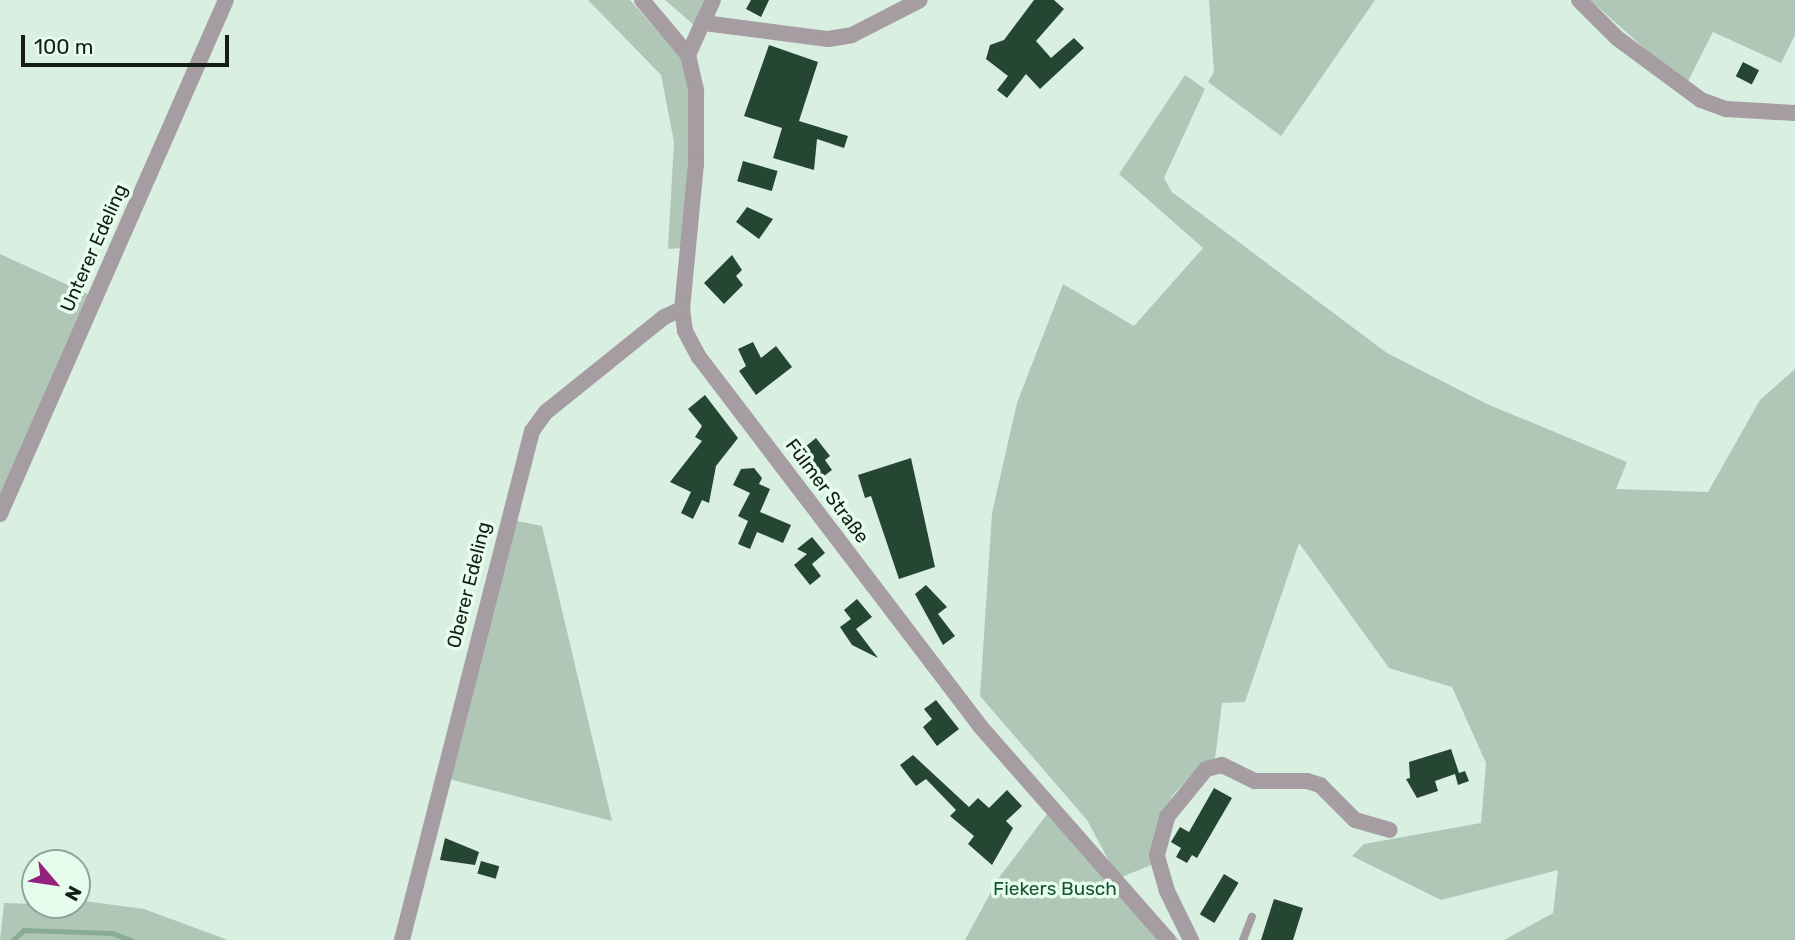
<!DOCTYPE html>
<html>
<head>
<meta charset="utf-8">
<style>
	body { margin:0 }
	#map { position:relative; width:1795px; height:940px; overflow:hidden; background:#d9efe1; font-family:Rubik,sans-serif }
	div>[style] { position:absolute }
	.green>* { inset:0; background:#b0c7b8 }
	.stream>* { height:4.5px; margin:-2.25px; padding:0 2.25px; transform-origin:2.25px; border-radius:2.25px; background:#87ab94 }
	.building>* { inset:0; background:#254632; transform-origin:0 0 }
	.service>* { height:8px; margin:-4px; padding:0 4px; transform-origin:4px; border-radius:4px; background:#a69da3 }
	.minor>* { height:16px; margin:-8px; padding:0 8px; transform-origin:8px; border-radius:8px; background:#a69da3 }
	span { translate:-50% -50%; white-space:nowrap; text-align:center; line-height:1.15; -webkit-text-stroke:7px #e6fdee; paint-order:stroke }
	.street-label { font-size:19px; color:#141c17 }
	.park-label { font-size:19px; color:#155334 }
	.north { position:absolute; left:21px; top:849px; width:70px; height:70px; box-sizing:border-box; background:#e6fdee; border:2px solid #92a398; border-radius:50%; rotate:119deg; font-size:19px; font-weight:700; line-height:28px; text-align:center; color:#141c17 }
	.north::after { content:''; display:block; margin:auto; width:24px; height:32px; background:#95217e; clip-path:polygon(50% 0,100% 100%,50% 72%,0 100%) }
	.scale { position:absolute; left:21px; top:35px; width:208px; height:32px; box-sizing:border-box; border:4px solid #141c17; border-top:0; padding-left:9px; font-size:21px; line-height:24px; white-space:nowrap; color:#141c17; -webkit-text-stroke:5px #e6fdee; paint-order:stroke }
</style>
</head>
<body>
<div id="map">
	<div class="green">
		<div style="clip-path:polygon(588px 0,630px 0,683px 60px,691px 94px,691px 166px,683px 248px,668px 249px,674px 142px,661px 75px)"></div>
		<div style="clip-path:polygon(665px 0,704px 0,694px 25px)"></div>
		<div style="clip-path:polygon(1209px 0,1375px 0,1281px 136px,1208px 82px,1214px 72px)"></div>
		<div style="clip-path:polygon(1590px 0,1795px 0,1795px 35px,1781px 63px,1713px 32px,1686px 85px)"></div>
		<div style="clip-path:polygon(1185px 75px,1205px 89px,1164px 178px,1172px 192px,1387px 353px,1487px 404px,1627px 462px,1616px 489px,1708px 492px,1760px 400px,1795px 369px,1795px 940px,1504px 940px,1553px 913px,1558px 870px,1441px 900px,1352px 856px,1364px 844px,1481px 823px,1486px 763px,1452px 687px,1389px 668px,1299px 543px,1245px 702px,1222px 703px,1215px 759px,1198px 767px,1173px 795px,1155px 832px,1154px 864px,1119px 878px,1179px 940px,965px 940px,998px 879px,1048px 813px,1117px 876px,1087px 820px,980px 696px,992px 513px,1017px 403px,1063px 284px,1134px 326px,1203px 248px,1119px 174px)"></div>
		<div style="clip-path:polygon(0 254px,92px 296px,0 505px)"></div>
		<div style="clip-path:polygon(512px 520px,542px 526px,612px 821px,449px 779px)"></div>
		<div style="clip-path:polygon(77px 900px,144px 909px,228px 940px,0 940px,4px 903px,77px 905px)"></div>
	</div>
	<div class="stream">
		<div style="left:13px;top:940px;width:15px;rotate:-42deg"></div>
		<div style="left:24px;top:930px;width:88px;rotate:2deg"></div>
		<div style="left:112px;top:933px;width:20px;rotate:20deg"></div>
	</div>
	<div class="building">
		<div style="clip-path:polygon(751px 0,769px 0,761px 17px,746px 9px)"></div>
		<div style="clip-path:polygon(1034px 0,1054px 0,1064px 9px,1036px 41px,1051px 58px,1074px 38px,1084px 48px,1040px 89px,1026px 74px,1007px 98px,997px 90px,1008px 76px,986px 59px,990px 45px,1004px 40px)"></div>
		<div style="clip-path:polygon(769px 45px,818px 62px,799px 121px,848px 136px,844px 148px,817px 139px,814px 170px,773px 158px,782px 128px,744px 116px)"></div>
		<div style="left:1743px;top:62px;width:18px;height:16px;rotate:27deg"></div>
		<div style="left:743px;top:161px;width:36px;height:21px;rotate:16deg"></div>
		<div style="clip-path:polygon(747px 207px,773px 219px,759px 239px,736px 222px)"></div>
		<div style="clip-path:polygon(732px 255px,742px 270px,736px 276px,743px 285px,724px 304px,704px 283px)"></div>
		<div style="clip-path:polygon(753px 342px,761px 358px,776px 346px,792px 367px,756px 395px,739px 371px,746px 366px,738px 349px)"></div>
		<div style="clip-path:polygon(705px 395px,738px 438px,716px 466px,709px 503px,702px 500px,693px 519px,681px 513px,691px 492px,670px 482px,702px 441px,695px 437px,702px 426px,688px 409px)"></div>
		<div style="clip-path:polygon(816px 438px,830px 456px,825px 460px,832px 470px,820px 479px,800px 451px)"></div>
		<div style="clip-path:polygon(911px 458px,935px 567px,899px 579px,871px 496px,865px 498px,858px 475px)"></div>
		<div style="clip-path:polygon(754px 468px,762px 478px,759px 484px,770px 489px,760px 512px,791px 525px,783px 543px,757px 532px,750px 549px,738px 544px,748px 521px,738px 516px,750px 493px,733px 485px,741px 469px)"></div>
		<div style="clip-path:polygon(812px 537px,825px 553px,812px 564px,821px 576px,810px 585px,794px 565px,807px 554px,797px 549px)"></div>
		<div style="clip-path:polygon(926px 585px,947px 607px,938px 614px,955px 636px,943px 645px,915px 594px)"></div>
		<div style="clip-path:polygon(857px 599px,872px 617px,856px 629px,878px 658px,852px 645px,840px 627px,851px 619px,844px 610px)"></div>
		<div style="clip-path:polygon(936px 700px,959px 729px,937px 746px,923px 727px,932px 719px,924px 709px)"></div>
		<div style="clip-path:polygon(1451px 749px,1459px 773px,1465px 771px,1469px 781px,1458px 785px,1455px 774px,1435px 781px,1438px 791px,1417px 798px,1406px 779px,1410px 778px,1409px 762px)"></div>
		<div style="clip-path:polygon(913px 755px,969px 807px,978px 798px,989px 808px,1007px 790px,1022px 806px,1006px 821px,1013px 828px,992px 865px,968px 844px,974px 836px,950px 816px,956px 810px,926px 779px,916px 786px,900px 765px)"></div>
		<div style="clip-path:polygon(1214px 788px,1232px 798px,1197px 858px,1192px 855px,1187px 863px,1176px 857px,1181px 848px,1171px 842px,1180px 827px,1189px 832px)"></div>
		<div style="clip-path:polygon(445px 838px,479px 852px,475px 865px,440px 860px)"></div>
		<div style="left:481px;top:861px;width:19px;height:13px;rotate:16deg"></div>
		<div style="left:1224px;top:874px;width:17px;height:47px;rotate:31deg"></div>
		<div style="clip-path:polygon(1274px 899px,1303px 908px,1293px 940px,1261px 940px)"></div>
	</div>
	<div class="service">
		<div style="left:1243px;top:940px;width:25px;rotate:-69deg"></div>
	</div>
	<div class="minor">
		<div style="left:642px;top:0;width:72px;rotate:50.1deg"></div>
		<div style="left:688px;top:55px;width:37px;rotate:77deg"></div>
		<div style="left:696px;top:91px;width:73px;rotate:90deg"></div>
		<div style="left:696px;top:164px;width:146px;rotate:95.5deg"></div>
		<div style="left:682px;top:309px;width:22px;rotate:82deg"></div>
		<div style="left:685px;top:331px;width:30px;rotate:62deg"></div>
		<div style="left:699px;top:357px;width:462px;rotate:52.7deg"></div>
		<div style="left:979px;top:725px;width:286px;rotate:48.7deg"></div>
		<div style="left:1579px;top:0;width:54px;rotate:45deg"></div>
		<div style="left:1617px;top:38px;width:104px;rotate:36.4deg"></div>
		<div style="left:1701px;top:100px;width:27px;rotate:20deg"></div>
		<div style="left:1726px;top:109px;width:69px;rotate:3.3deg"></div>
		<div style="left:704px;top:23px;width:125px;rotate:7.4deg"></div>
		<div style="left:828px;top:39px;width:24px;rotate:-9deg"></div>
		<div style="left:852px;top:35px;width:76px;rotate:-27.2deg"></div>
		<div style="left:688px;top:55px;width:60px;rotate:-65.6deg"></div>
		<div style="left:0;top:514px;width:561px;rotate:-66.27deg"></div>
		<div style="left:402px;top:940px;width:525px;rotate:-75.67deg"></div>
		<div style="left:532px;top:431px;width:24px;rotate:-54deg"></div>
		<div style="left:546px;top:412px;width:151px;rotate:-38.8deg"></div>
		<div style="left:664px;top:317px;width:20px;rotate:-24deg"></div>
		<div style="left:1191px;top:940px;width:55px;rotate:-116.1deg"></div>
		<div style="left:1167px;top:891px;width:37px;rotate:-106deg"></div>
		<div style="left:1157px;top:855px;width:39px;rotate:-75deg"></div>
		<div style="left:1167px;top:817px;width:62px;rotate:-50.9deg"></div>
		<div style="left:1206px;top:769px;width:16px;rotate:-14deg"></div>
		<div style="left:1222px;top:765px;width:37px;rotate:26deg"></div>
		<div style="left:1255px;top:781px;width:52px"></div>
		<div style="left:1307px;top:781px;width:14px;rotate:17deg"></div>
		<div style="left:1320px;top:785px;width:49px;rotate:45deg"></div>
		<div style="left:1355px;top:820px;width:36px;rotate:16deg"></div>
	</div>
	<div class="street-label">
		<span style="left:94px;top:248px;rotate:-66deg">Unterer Edeling</span>
		<span style="left:827px;top:491px;rotate:53deg">Fülmer Straße</span>
		<span style="left:469px;top:585px;rotate:-76deg">Oberer Edeling</span>
	</div>
	<div class="park-label">
		<span style="left:1055px;top:889px">Fiekers Busch</span>
	</div>
	<div class="north">N</div>
	<div class="scale">100 m</div>
</div>
</body>
</html>
